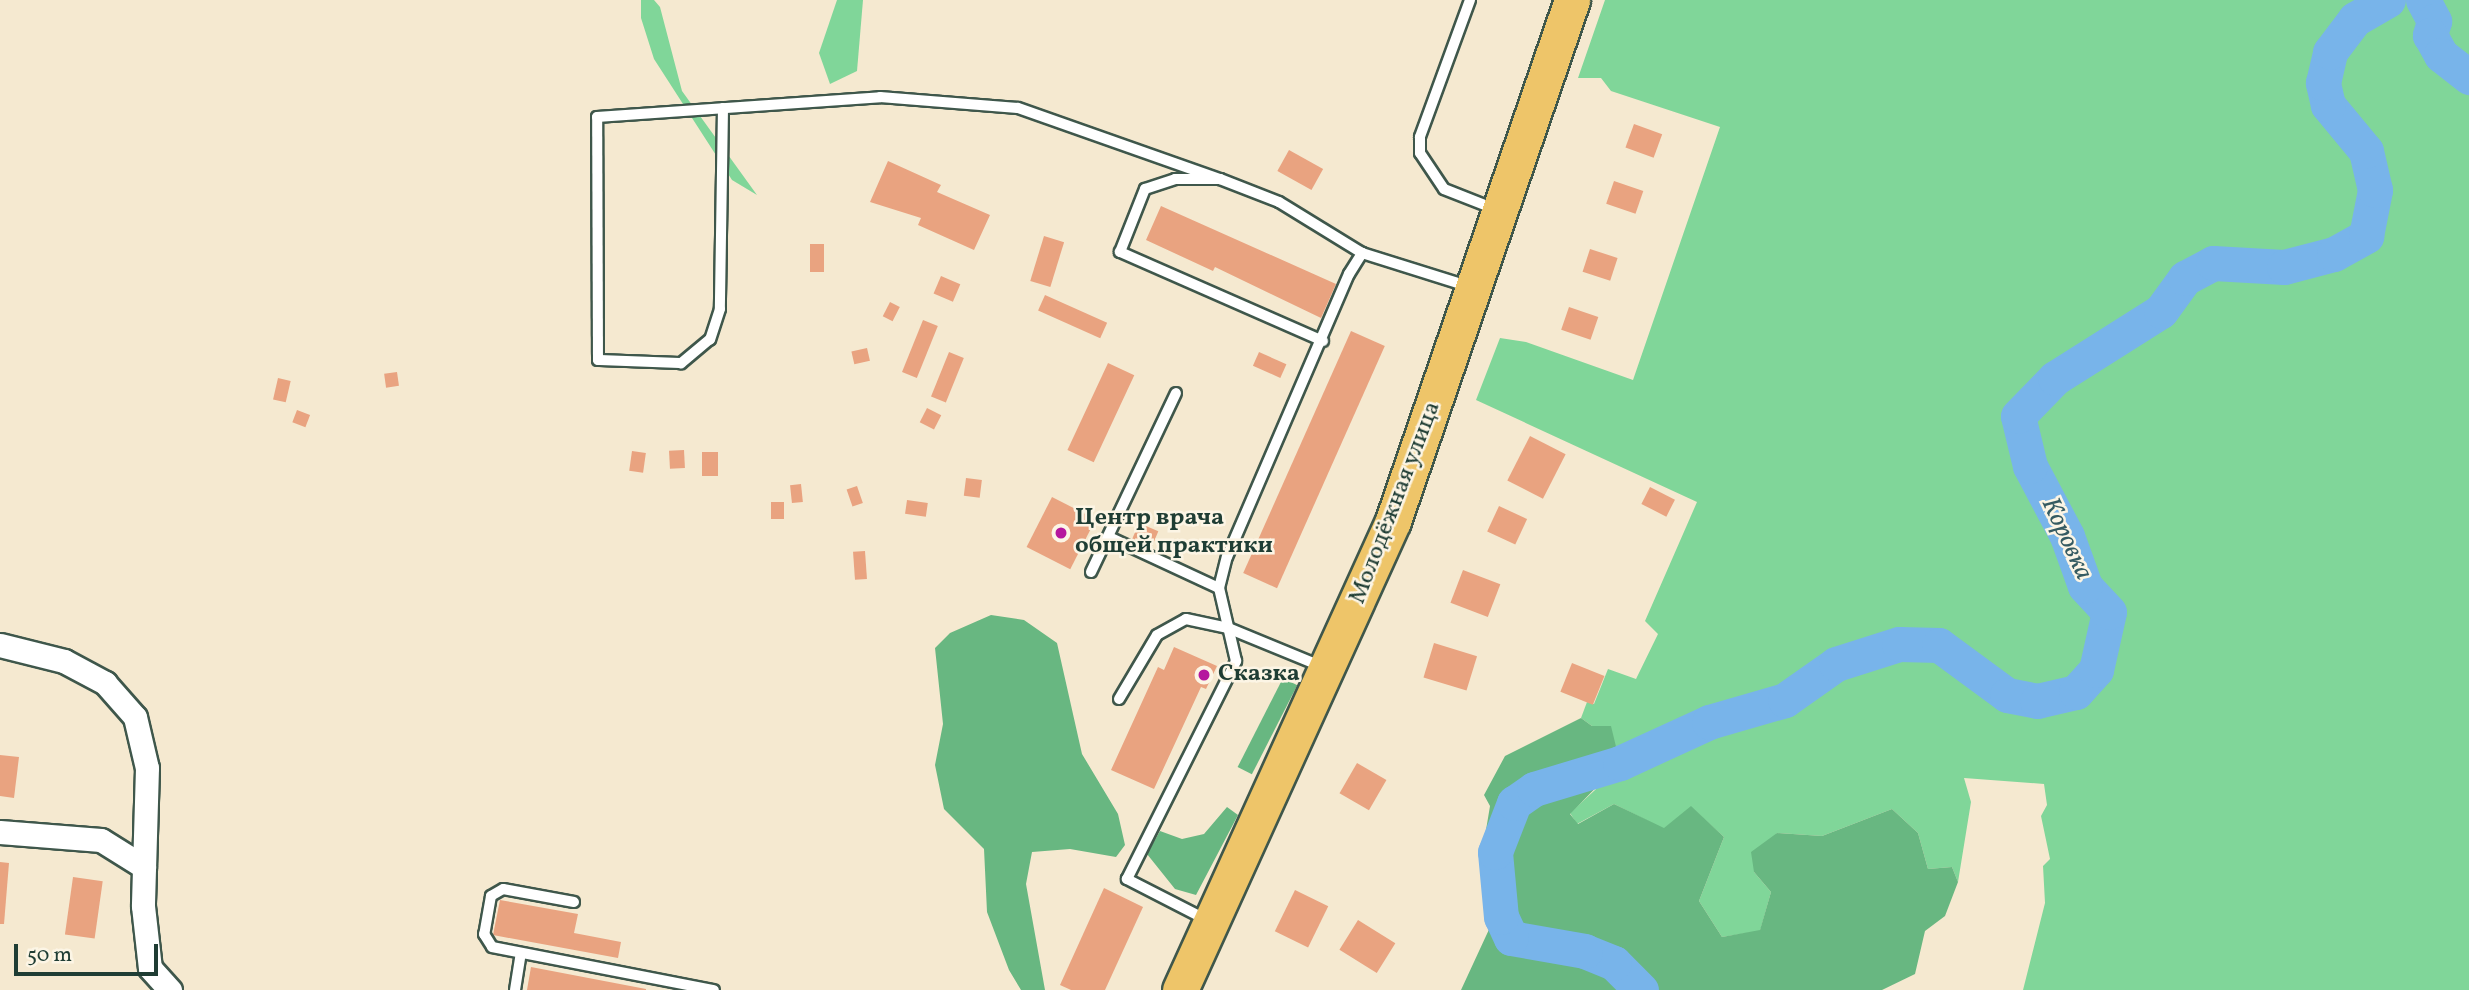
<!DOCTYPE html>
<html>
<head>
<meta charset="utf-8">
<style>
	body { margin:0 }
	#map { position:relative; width:2469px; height:990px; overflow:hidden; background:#f5e9d0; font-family:Vollkorn,serif }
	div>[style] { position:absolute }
	.green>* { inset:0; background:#80d699 }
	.forest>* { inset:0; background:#68b781; transform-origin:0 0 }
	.river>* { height:35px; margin:-17.5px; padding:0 17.5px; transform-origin:17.5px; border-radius:17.5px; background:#78b4ea }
	.building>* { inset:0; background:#e9a380; transform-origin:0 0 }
	.roads { filter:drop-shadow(2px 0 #3f574b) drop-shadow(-2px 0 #3f574b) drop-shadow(0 2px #3f574b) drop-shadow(0 -2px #3f574b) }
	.service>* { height:10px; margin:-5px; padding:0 5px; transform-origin:5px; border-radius:5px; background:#fff }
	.minor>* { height:23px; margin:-11.5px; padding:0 11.5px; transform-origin:11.5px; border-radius:11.5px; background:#fff }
	.primary>* { height:35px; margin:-17.5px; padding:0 17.5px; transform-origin:17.5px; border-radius:17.5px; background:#eec569 }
	.dots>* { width:19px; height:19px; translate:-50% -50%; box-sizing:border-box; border:4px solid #fcf5e5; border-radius:50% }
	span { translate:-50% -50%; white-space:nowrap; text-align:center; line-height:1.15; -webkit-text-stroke:5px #fcf5e5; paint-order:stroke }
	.street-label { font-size:24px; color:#1f3d34 }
	.poi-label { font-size:24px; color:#1f3d34; font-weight:700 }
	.left { translate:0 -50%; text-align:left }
	.water-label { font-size:26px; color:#355b62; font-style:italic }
	.scale { position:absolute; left:14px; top:944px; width:144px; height:32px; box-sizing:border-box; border:4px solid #1f3d34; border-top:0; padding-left:9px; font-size:21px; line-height:24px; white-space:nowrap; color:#1f3d34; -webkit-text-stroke:5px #fcf5e5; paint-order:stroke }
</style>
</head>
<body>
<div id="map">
	<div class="green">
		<div style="clip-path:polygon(641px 0,654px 0,660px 7px,682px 91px,757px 195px,732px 180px,654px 59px,641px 18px)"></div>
		<div style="clip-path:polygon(837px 0,863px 0,857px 71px,830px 84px,819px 53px)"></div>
		<div style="clip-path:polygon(1605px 0,2469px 0,2469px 990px,2023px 990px,2045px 903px,2043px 866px,2050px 859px,2041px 816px,2047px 805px,2044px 784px,1964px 778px,1971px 802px,1958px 882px,1952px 867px,1928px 869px,1918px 833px,1892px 809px,1822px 836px,1777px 833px,1754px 872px,1771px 892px,1760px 931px,1722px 937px,1699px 901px,1724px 837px,1691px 807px,1664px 829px,1614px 804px,1577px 824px,1570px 813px,1607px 779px,1592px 726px,1581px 718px,1587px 702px,1594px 704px,1608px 669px,1636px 679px,1658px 634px,1645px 621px,1697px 502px,1476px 400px,1500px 338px,1526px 342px,1633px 380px,1720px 127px,1611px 91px,1601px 78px,1578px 78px)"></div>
	</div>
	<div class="forest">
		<div style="clip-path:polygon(991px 615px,1024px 620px,1057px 643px,1082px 754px,1118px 814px,1125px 845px,1116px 857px,1070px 849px,1032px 852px,1026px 884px,1045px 990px,1021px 990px,1009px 970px,987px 912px,984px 849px,944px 809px,935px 765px,943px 724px,935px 648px,950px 633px)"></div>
		<div style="left:1283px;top:678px;width:16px;height:100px;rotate:27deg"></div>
		<div style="clip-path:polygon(1581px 718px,1592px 726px,1611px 726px,1620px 763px,1570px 814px,1578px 824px,1614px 804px,1664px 828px,1691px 806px,1724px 837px,1699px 901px,1722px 937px,1760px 930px,1771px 892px,1754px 872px,1751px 852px,1777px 833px,1822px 836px,1892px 809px,1918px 833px,1928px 869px,1952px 867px,1958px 882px,1945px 916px,1925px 931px,1915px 974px,1882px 990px,1461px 990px,1498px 910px,1484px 888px,1483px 848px,1490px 806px,1484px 795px,1505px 756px)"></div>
		<div style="clip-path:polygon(1227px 807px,1238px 815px,1196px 895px,1175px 889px,1147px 854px,1160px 831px,1182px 839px,1204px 834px)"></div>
	</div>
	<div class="river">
		<div style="left:2423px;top:0;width:24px;rotate:62deg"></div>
		<div style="left:2434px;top:21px;width:15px;rotate:106deg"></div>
		<div style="left:2430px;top:35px;width:23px;rotate:61deg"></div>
		<div style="left:2441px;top:55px;width:36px;rotate:38deg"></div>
		<div style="left:1641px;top:990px;width:38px;rotate:-135deg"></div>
		<div style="left:1614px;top:963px;width:31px;rotate:-158deg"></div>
		<div style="left:1585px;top:951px;width:75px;rotate:-170deg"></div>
		<div style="left:1511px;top:938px;width:23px;rotate:-115deg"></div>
		<div style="left:1501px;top:917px;width:65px;rotate:-95.3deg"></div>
		<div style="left:1495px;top:852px;width:53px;rotate:-68.8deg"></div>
		<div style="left:1514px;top:803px;width:24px;rotate:-35deg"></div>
		<div style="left:1534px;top:789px;width:90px;rotate:-16.8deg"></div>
		<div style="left:1620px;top:763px;width:98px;rotate:-24.7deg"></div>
		<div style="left:1709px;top:722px;width:79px;rotate:-16.1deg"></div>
		<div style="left:1785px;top:700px;width:62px;rotate:-35.2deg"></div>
		<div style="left:1836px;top:664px;width:66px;rotate:-17.6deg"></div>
		<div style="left:1899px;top:644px;width:40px;rotate:1.4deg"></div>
		<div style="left:1939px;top:645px;width:84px;rotate:36.3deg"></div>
		<div style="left:2007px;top:695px;width:31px;rotate:11deg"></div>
		<div style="left:2037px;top:701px;width:40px;rotate:-13deg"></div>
		<div style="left:2076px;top:692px;width:30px;rotate:-48deg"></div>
		<div style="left:2096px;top:670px;width:59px;rotate:-77.4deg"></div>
		<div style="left:2109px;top:612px;width:35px;rotate:-133deg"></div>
		<div style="left:2085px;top:586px;width:53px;rotate:-109.8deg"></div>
		<div style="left:2067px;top:536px;width:79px;rotate:-117.9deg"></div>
		<div style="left:2030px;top:466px;width:51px;rotate:-103.5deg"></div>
		<div style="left:2018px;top:416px;width:53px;rotate:-45.8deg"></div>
		<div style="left:2055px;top:378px;width:125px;rotate:-32.3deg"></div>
		<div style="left:2161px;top:311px;width:41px;rotate:-54deg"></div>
		<div style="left:2185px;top:278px;width:32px;rotate:-28deg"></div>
		<div style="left:2213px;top:263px;width:71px;rotate:3.2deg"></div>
		<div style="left:2284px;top:267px;width:52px;rotate:-14.6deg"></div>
		<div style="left:2334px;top:254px;width:37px;rotate:-29deg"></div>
		<div style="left:2366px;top:236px;width:47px;rotate:-78.9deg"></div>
		<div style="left:2375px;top:190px;width:40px;rotate:-103deg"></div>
		<div style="left:2366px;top:151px;width:60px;rotate:-129.6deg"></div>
		<div style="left:2328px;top:105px;width:23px;rotate:-103deg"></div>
		<div style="left:2323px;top:83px;width:32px;rotate:-77deg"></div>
		<div style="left:2330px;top:52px;width:41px;rotate:-52.9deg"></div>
		<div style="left:2355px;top:19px;width:38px;rotate:-30deg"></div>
	</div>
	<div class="building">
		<div style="left:1634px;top:124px;width:30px;height:25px;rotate:20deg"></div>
		<div style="left:1289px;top:150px;width:39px;height:24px;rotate:29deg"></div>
		<div style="clip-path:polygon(888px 161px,941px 185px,937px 192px,990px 215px,974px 250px,918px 225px,921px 218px,870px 202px)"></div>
		<div style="left:1614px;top:181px;width:31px;height:24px;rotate:19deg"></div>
		<div style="clip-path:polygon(1161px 206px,1336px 284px,1321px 318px,1215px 267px,1213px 271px,1146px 240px)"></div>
		<div style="left:1044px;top:236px;width:21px;height:47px;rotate:17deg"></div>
		<div style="left:810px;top:244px;width:14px;height:28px"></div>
		<div style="left:1590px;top:249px;width:29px;height:24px;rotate:18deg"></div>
		<div style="left:941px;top:276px;width:21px;height:19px;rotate:23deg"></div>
		<div style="left:1045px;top:295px;width:68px;height:17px;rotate:24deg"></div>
		<div style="left:890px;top:302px;width:11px;height:16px;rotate:27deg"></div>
		<div style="left:1569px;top:307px;width:31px;height:24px;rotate:19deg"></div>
		<div style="left:923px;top:320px;width:16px;height:56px;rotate:22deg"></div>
		<div style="left:1351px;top:331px;width:37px;height:265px;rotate:24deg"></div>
		<div style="left:867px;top:348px;width:13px;height:16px;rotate:77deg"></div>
		<div style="left:949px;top:352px;width:16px;height:48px;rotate:22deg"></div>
		<div style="left:1259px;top:352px;width:30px;height:15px;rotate:24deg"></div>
		<div style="left:1108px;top:363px;width:29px;height:96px;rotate:25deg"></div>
		<div style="left:397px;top:372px;width:14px;height:13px;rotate:82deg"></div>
		<div style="left:278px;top:378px;width:13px;height:22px;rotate:13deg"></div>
		<div style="left:927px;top:408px;width:16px;height:16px;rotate:27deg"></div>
		<div style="left:297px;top:410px;width:14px;height:13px;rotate:21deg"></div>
		<div style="left:1530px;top:436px;width:40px;height:50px;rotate:27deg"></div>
		<div style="left:684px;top:450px;width:18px;height:15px;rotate:87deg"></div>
		<div style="left:632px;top:451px;width:14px;height:20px;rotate:8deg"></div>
		<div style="left:702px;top:452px;width:16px;height:24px"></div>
		<div style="left:966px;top:478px;width:16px;height:18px;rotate:7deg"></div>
		<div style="left:801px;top:484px;width:18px;height:11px;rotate:84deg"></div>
		<div style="left:857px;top:486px;width:18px;height:11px;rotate:71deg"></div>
		<div style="left:1650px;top:487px;width:28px;height:19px;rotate:27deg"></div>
		<div style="left:1052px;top:497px;width:49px;height:56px;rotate:27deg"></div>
		<div style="left:907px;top:500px;width:21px;height:14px;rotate:8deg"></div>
		<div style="left:771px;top:502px;width:13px;height:17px"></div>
		<div style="left:1499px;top:506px;width:31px;height:28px;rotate:25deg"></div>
		<div style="left:1139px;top:523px;width:21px;height:18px;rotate:23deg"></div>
		<div style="left:865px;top:551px;width:28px;height:12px;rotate:86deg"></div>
		<div style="left:1463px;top:570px;width:40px;height:35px;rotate:21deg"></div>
		<div style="left:1434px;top:643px;width:45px;height:36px;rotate:17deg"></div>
		<div style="clip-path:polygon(1174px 647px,1217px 666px,1206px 689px,1201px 687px,1154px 789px,1111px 770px,1158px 667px,1164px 670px)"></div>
		<div style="left:1572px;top:663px;width:35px;height:31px;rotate:22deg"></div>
		<div style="clip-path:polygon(0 755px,19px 757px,14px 798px,0 796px)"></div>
		<div style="left:1357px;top:763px;width:34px;height:35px;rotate:30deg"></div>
		<div style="clip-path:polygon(0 862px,9px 863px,4px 924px,0 924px)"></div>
		<div style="left:73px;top:877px;width:30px;height:58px;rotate:8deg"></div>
		<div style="clip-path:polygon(1104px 888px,1143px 907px,1105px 990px,1071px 990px,1060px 985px)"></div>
		<div style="left:1295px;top:890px;width:37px;height:46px;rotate:26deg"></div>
		<div style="clip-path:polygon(500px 900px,578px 914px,574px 933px,621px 942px,618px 958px,493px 935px)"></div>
		<div style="left:1358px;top:920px;width:44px;height:35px;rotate:32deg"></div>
		<div style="clip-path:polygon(531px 967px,646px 989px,646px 990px,527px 990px)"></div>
	</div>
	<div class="roads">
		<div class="service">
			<div style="left:1470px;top:0;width:146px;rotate:110.1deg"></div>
			<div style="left:1420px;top:137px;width:16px;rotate:90deg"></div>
			<div style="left:1420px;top:153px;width:43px;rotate:56.3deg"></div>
			<div style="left:1444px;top:189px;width:55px;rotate:21.4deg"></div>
			<div style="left:723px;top:108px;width:201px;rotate:90.9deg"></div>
			<div style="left:720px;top:309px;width:32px;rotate:108deg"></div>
			<div style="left:710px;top:339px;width:38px;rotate:140deg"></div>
			<div style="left:681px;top:363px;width:83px;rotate:-177.9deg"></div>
			<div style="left:598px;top:360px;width:243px;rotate:-90.2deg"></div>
			<div style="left:597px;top:117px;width:284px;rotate:-4deg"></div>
			<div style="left:880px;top:97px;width:138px;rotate:4.6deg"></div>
			<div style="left:1018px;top:108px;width:214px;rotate:19.4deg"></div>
			<div style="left:1323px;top:341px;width:222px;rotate:-156.3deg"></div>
			<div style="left:1120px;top:252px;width:68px;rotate:-68.4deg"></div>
			<div style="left:1145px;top:189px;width:32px;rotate:-18deg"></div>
			<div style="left:1175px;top:179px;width:45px"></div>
			<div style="left:1220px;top:179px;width:63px;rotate:21.3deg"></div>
			<div style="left:1279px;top:202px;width:97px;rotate:31.6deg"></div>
			<div style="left:1362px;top:253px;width:110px;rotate:17.4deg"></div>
			<div style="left:1109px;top:537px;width:121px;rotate:24.9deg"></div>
			<div style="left:1219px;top:588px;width:32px;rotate:-76deg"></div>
			<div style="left:1227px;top:557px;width:308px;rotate:-66.7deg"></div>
			<div style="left:1349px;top:274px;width:25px;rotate:-58deg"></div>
			<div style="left:1091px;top:572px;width:198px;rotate:-64.6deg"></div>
			<div style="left:1119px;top:699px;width:74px;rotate:-59.3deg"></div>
			<div style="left:1157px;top:635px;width:33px;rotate:-29deg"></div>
			<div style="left:1186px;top:619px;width:43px;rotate:12.1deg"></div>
			<div style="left:1228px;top:628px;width:103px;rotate:22.3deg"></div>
			<div style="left:574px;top:902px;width:72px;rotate:-169.6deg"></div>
			<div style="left:503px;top:889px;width:14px;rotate:150deg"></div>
			<div style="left:491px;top:896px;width:39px;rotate:100deg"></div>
			<div style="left:484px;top:934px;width:15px;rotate:58deg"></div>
			<div style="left:492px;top:947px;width:226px;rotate:11deg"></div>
			<div style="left:1205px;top:919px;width:88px;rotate:-152.9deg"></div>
			<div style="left:1127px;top:879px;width:244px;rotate:-63.4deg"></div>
			<div style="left:1236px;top:661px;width:75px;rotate:-103.1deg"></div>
			<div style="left:515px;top:990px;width:37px;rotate:-81deg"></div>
		</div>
		<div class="minor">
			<div style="left:0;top:645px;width:66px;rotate:14deg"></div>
			<div style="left:64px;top:661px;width:47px;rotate:28.2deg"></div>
			<div style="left:105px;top:683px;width:45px;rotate:48.6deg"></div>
			<div style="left:135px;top:717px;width:52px;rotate:76.8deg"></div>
			<div style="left:147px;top:768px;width:138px;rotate:91.7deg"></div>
			<div style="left:143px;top:906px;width:62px;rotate:83.6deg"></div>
			<div style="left:150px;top:968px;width:30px;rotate:48deg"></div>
			<div style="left:0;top:832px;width:101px;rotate:4.5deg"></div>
			<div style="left:101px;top:840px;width:51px;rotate:32.1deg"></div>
		</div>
		<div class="primary">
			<div style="left:1180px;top:990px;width:515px;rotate:-65.57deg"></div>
			<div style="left:1393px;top:521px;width:551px;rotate:-71.04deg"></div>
		</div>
	</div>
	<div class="dots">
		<div style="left:1061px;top:533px;background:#b5179e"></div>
		<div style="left:1204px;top:675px;background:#b5179e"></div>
	</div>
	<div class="street-label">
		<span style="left:1396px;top:503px;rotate:-69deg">Молодёжная улица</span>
	</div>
	<div class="poi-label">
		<span class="left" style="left:1075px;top:533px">Центр врача<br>общей практики</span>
		<span class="left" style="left:1218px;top:675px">Сказка</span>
	</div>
	<div class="water-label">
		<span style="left:2066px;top:539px;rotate:65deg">Коровка</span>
	</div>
	<div class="scale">50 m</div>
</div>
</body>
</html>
